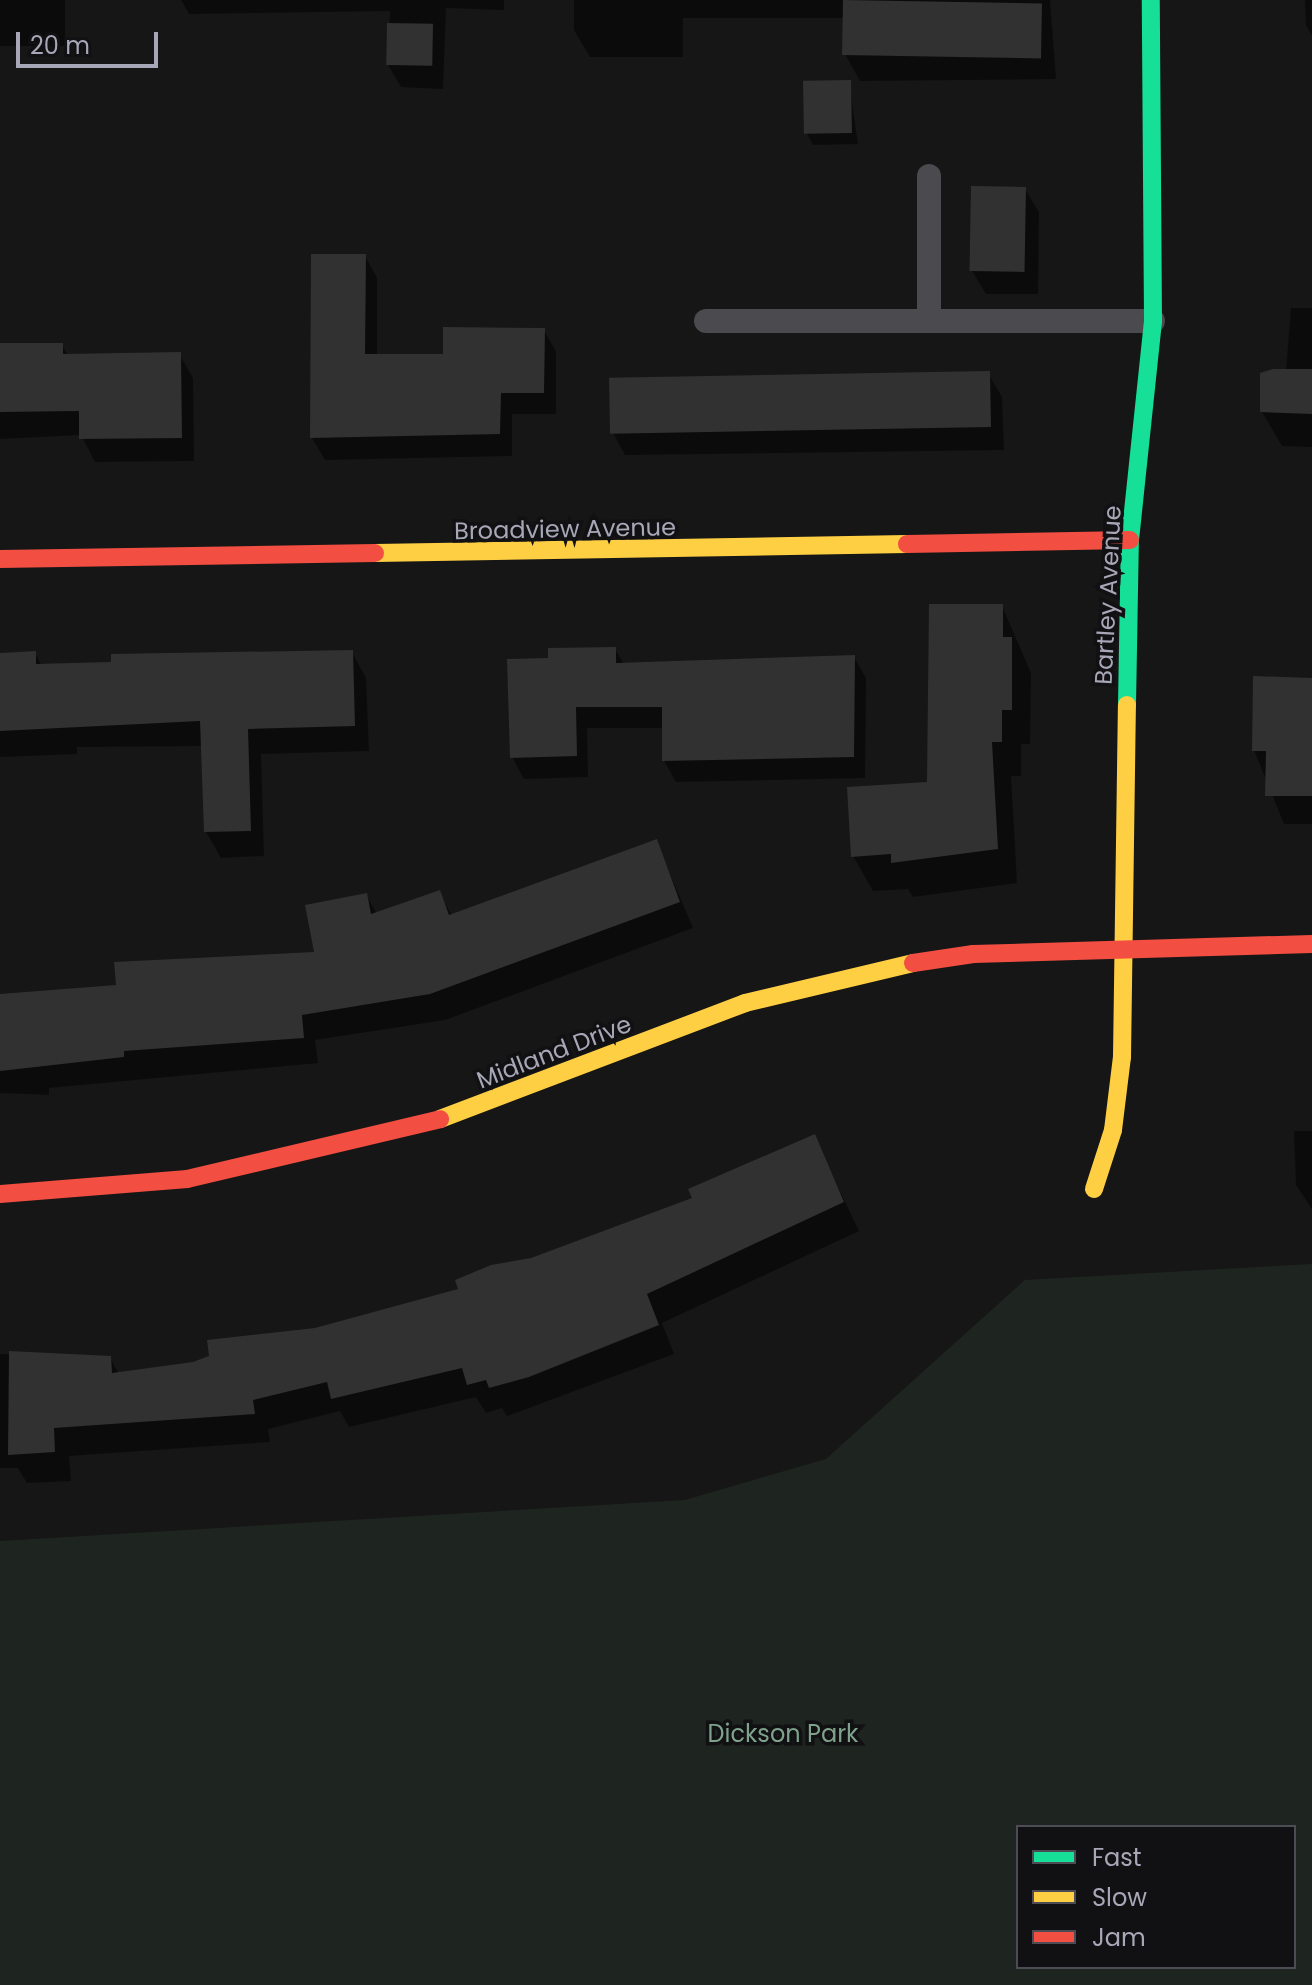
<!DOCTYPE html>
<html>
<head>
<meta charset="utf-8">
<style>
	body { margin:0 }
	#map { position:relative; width:1312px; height:1985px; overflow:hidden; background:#161616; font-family:Poppins,sans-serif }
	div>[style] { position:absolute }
	.green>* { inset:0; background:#1e2520 }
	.shadow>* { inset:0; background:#0007; transform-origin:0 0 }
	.building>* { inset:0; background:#313132; transform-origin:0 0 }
	.lane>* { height:24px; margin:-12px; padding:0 12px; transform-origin:12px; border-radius:12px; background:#4a4a4f }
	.fast>* { height:18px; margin:-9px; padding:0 9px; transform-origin:9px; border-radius:9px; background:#16e098 }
	.slow>* { height:18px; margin:-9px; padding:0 9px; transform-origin:9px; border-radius:9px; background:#ffcf43 }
	.jam>* { height:18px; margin:-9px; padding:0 9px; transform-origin:9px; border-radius:9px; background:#f24e42 }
	span { translate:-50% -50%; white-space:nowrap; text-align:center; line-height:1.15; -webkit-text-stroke:7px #111012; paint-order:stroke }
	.street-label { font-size:24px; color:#a7a7b7 }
	.park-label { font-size:24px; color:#7fa28c }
	.legend { position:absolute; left:1016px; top:1825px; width:280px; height:144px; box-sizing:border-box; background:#111012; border:2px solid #4d4c54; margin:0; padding:10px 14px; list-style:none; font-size:24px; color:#a7a7b7 }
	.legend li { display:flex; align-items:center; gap:16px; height:40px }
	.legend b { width:40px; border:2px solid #4d4c54 }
	.scale { position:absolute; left:16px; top:32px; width:142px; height:36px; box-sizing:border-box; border:4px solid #a7a7b7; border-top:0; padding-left:10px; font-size:24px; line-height:28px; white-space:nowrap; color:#a7a7b7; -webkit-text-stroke:6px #111012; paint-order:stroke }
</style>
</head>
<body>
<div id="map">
	<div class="green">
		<div style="clip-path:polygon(evenodd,1312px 1264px,1312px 1985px,0 1985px,0 1541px,685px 1500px,826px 1459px,1025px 1280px,1312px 1264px,1018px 1827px,1294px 1827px,1294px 1967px,1018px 1967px,1018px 1827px)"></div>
	</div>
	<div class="shadow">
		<div style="left:0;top:0;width:65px;height:46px"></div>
		<div style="clip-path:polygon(181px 0,504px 0,504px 10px,446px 8px,443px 89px,401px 87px,388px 65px,390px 11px,189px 14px)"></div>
		<div style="clip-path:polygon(574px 0,1050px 0,1056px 79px,860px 81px,845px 54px,845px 18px,683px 18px,683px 57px,590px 57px,574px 30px)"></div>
		<div style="clip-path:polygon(1305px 0,1312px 0,1312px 36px,1306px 25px)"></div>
		<div style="clip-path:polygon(849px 82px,858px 144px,813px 145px,807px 134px)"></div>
		<div style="clip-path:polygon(1025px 189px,1039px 212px,1038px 294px,986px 294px,972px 271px)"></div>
		<div style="clip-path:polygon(365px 256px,377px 278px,377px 356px,445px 356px,544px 330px,556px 352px,556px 414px,512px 414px,512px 456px,325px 460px,312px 438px)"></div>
		<div style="clip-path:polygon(1291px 308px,1312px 308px,1312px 447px,1282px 446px,1262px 412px,1286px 371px)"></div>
		<div style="clip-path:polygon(0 345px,62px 345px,68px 356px,179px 354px,193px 378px,194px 461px,95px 462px,81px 435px,0 439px)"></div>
		<div style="clip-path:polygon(988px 373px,1002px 397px,1004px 450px,625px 455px,612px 431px)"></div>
		<div style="clip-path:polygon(1002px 606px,1031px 673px,1030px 744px,1021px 744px,1021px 776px,1011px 776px,1017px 883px,913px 897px,908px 889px,873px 891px,853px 856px,929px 784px)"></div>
		<div style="clip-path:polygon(615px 649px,624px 664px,854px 657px,866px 678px,865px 778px,676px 782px,664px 761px,664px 728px,587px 728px,588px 777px,524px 779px,512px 757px,550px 660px)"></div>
		<div style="clip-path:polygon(352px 652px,366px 678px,369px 751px,261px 754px,264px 856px,221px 858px,206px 832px,203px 746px,77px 747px,77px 754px,0 757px,0 654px,35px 653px,42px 666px)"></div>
		<div style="clip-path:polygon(1312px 680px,1312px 824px,1284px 824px,1254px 750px)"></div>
		<div style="clip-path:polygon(656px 841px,693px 928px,445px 1020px,315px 1040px,318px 1063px,49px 1088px,49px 1095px,0 1093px,0 996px,118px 986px,317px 954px,366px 895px,377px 914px,439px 893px,452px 916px)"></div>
		<div style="clip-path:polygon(1294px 1131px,1312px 1131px,1312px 1209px,1296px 1185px)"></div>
		<div style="clip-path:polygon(814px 1137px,859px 1231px,662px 1323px,674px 1354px,507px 1416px,502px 1408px,486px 1413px,476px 1397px,349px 1427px,340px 1411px,268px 1429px,270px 1442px,69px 1456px,71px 1481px,27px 1483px,18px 1468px,0 1468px,0 1354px,110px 1358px,119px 1374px,194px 1364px,460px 1291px,695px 1200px)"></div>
	</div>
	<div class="building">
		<div style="left:843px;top:0;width:199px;height:55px;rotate:1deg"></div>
		<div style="left:387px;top:23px;width:46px;height:42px;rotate:1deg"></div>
		<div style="left:851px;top:80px;width:53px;height:48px;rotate:89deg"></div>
		<div style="left:971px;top:186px;width:55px;height:85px;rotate:1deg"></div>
		<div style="clip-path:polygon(311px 254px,366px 254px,365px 354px,443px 354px,443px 327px,545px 328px,544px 393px,501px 393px,500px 434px,310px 438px)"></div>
		<div style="clip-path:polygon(0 343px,63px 343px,63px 354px,181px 352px,182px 438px,79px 439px,79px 411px,0 412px)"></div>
		<div style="clip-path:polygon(1273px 369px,1312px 369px,1312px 414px,1260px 412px,1260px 373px)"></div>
		<div style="left:990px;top:371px;width:56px;height:381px;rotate:89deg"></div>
		<div style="clip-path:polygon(929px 604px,1003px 604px,1003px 637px,1012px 637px,1012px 710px,1002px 710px,1002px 742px,992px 742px,998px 849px,891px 863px,891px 854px,851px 857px,847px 787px,927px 782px)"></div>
		<div style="clip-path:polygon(616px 647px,616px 663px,855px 655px,854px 757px,662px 761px,662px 707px,576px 707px,577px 756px,510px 758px,507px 659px,548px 658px,548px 648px)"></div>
		<div style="clip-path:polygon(353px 650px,355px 726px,248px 729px,251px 831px,204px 832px,200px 721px,0 731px,0 653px,36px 651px,36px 664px,111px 662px,111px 654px)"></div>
		<div style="clip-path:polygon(1253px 676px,1312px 678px,1312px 796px,1265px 796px,1266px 751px,1252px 751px)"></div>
		<div style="clip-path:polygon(657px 839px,680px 902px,430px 994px,302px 1015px,304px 1038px,124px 1051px,124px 1057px,0 1071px,0 994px,116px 985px,114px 962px,314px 952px,305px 905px,367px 893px,371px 914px,440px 890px,449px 915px)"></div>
		<div style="clip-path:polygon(815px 1134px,844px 1202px,647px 1294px,659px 1325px,529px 1377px,489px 1388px,486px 1380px,467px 1385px,462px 1368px,331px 1399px,327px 1382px,253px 1400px,255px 1414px,54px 1428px,55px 1452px,8px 1455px,9px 1351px,111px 1356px,112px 1373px,193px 1362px,209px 1356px,207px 1340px,315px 1328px,458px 1289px,455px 1280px,491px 1265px,531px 1258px,692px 1198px,688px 1189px)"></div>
	</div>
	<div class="lane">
		<div style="left:929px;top:176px;width:145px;rotate:90deg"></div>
		<div style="left:706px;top:321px;width:447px"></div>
	</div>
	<div class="fast">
		<div style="left:1127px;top:705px;width:165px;rotate:-89deg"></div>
		<div style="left:1130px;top:540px;width:220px;rotate:-84deg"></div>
		<div style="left:1153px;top:321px;width:321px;rotate:-90.4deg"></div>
	</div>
	<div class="slow">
		<div style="left:375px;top:553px;width:532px;rotate:-0.97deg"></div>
		<div style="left:440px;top:1119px;width:326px;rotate:-20.8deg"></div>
		<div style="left:745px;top:1003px;width:173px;rotate:-13.4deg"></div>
		<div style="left:1094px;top:1189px;width:62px;rotate:-72.1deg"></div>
		<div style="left:1113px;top:1130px;width:74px;rotate:-83deg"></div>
		<div style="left:1122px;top:1057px;width:352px;rotate:-89.2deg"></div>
	</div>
	<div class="jam">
		<div style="left:907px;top:544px;width:223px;rotate:-1deg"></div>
		<div style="left:0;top:559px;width:375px;rotate:-0.9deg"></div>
		<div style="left:913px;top:963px;width:61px;rotate:-8.5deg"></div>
		<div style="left:973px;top:954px;width:339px;rotate:-1.7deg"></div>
		<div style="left:0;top:1194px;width:188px;rotate:-4.6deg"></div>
		<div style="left:187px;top:1179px;width:260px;rotate:-13.3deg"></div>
	</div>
	<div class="street-label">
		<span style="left:565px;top:529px;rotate:-1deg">Broadview Avenue</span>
		<span style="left:1108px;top:595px;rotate:-87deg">Bartley Avenue</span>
		<span style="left:554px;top:1052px;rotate:-21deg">Midland Drive</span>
	</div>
	<div class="park-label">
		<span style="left:783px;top:1734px">Dickson Park</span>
	</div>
	<ul class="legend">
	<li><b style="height:10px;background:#16e098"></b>Fast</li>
	<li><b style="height:10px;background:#ffcf43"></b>Slow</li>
	<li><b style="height:10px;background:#f24e42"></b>Jam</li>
	</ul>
	<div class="scale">20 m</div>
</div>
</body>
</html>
